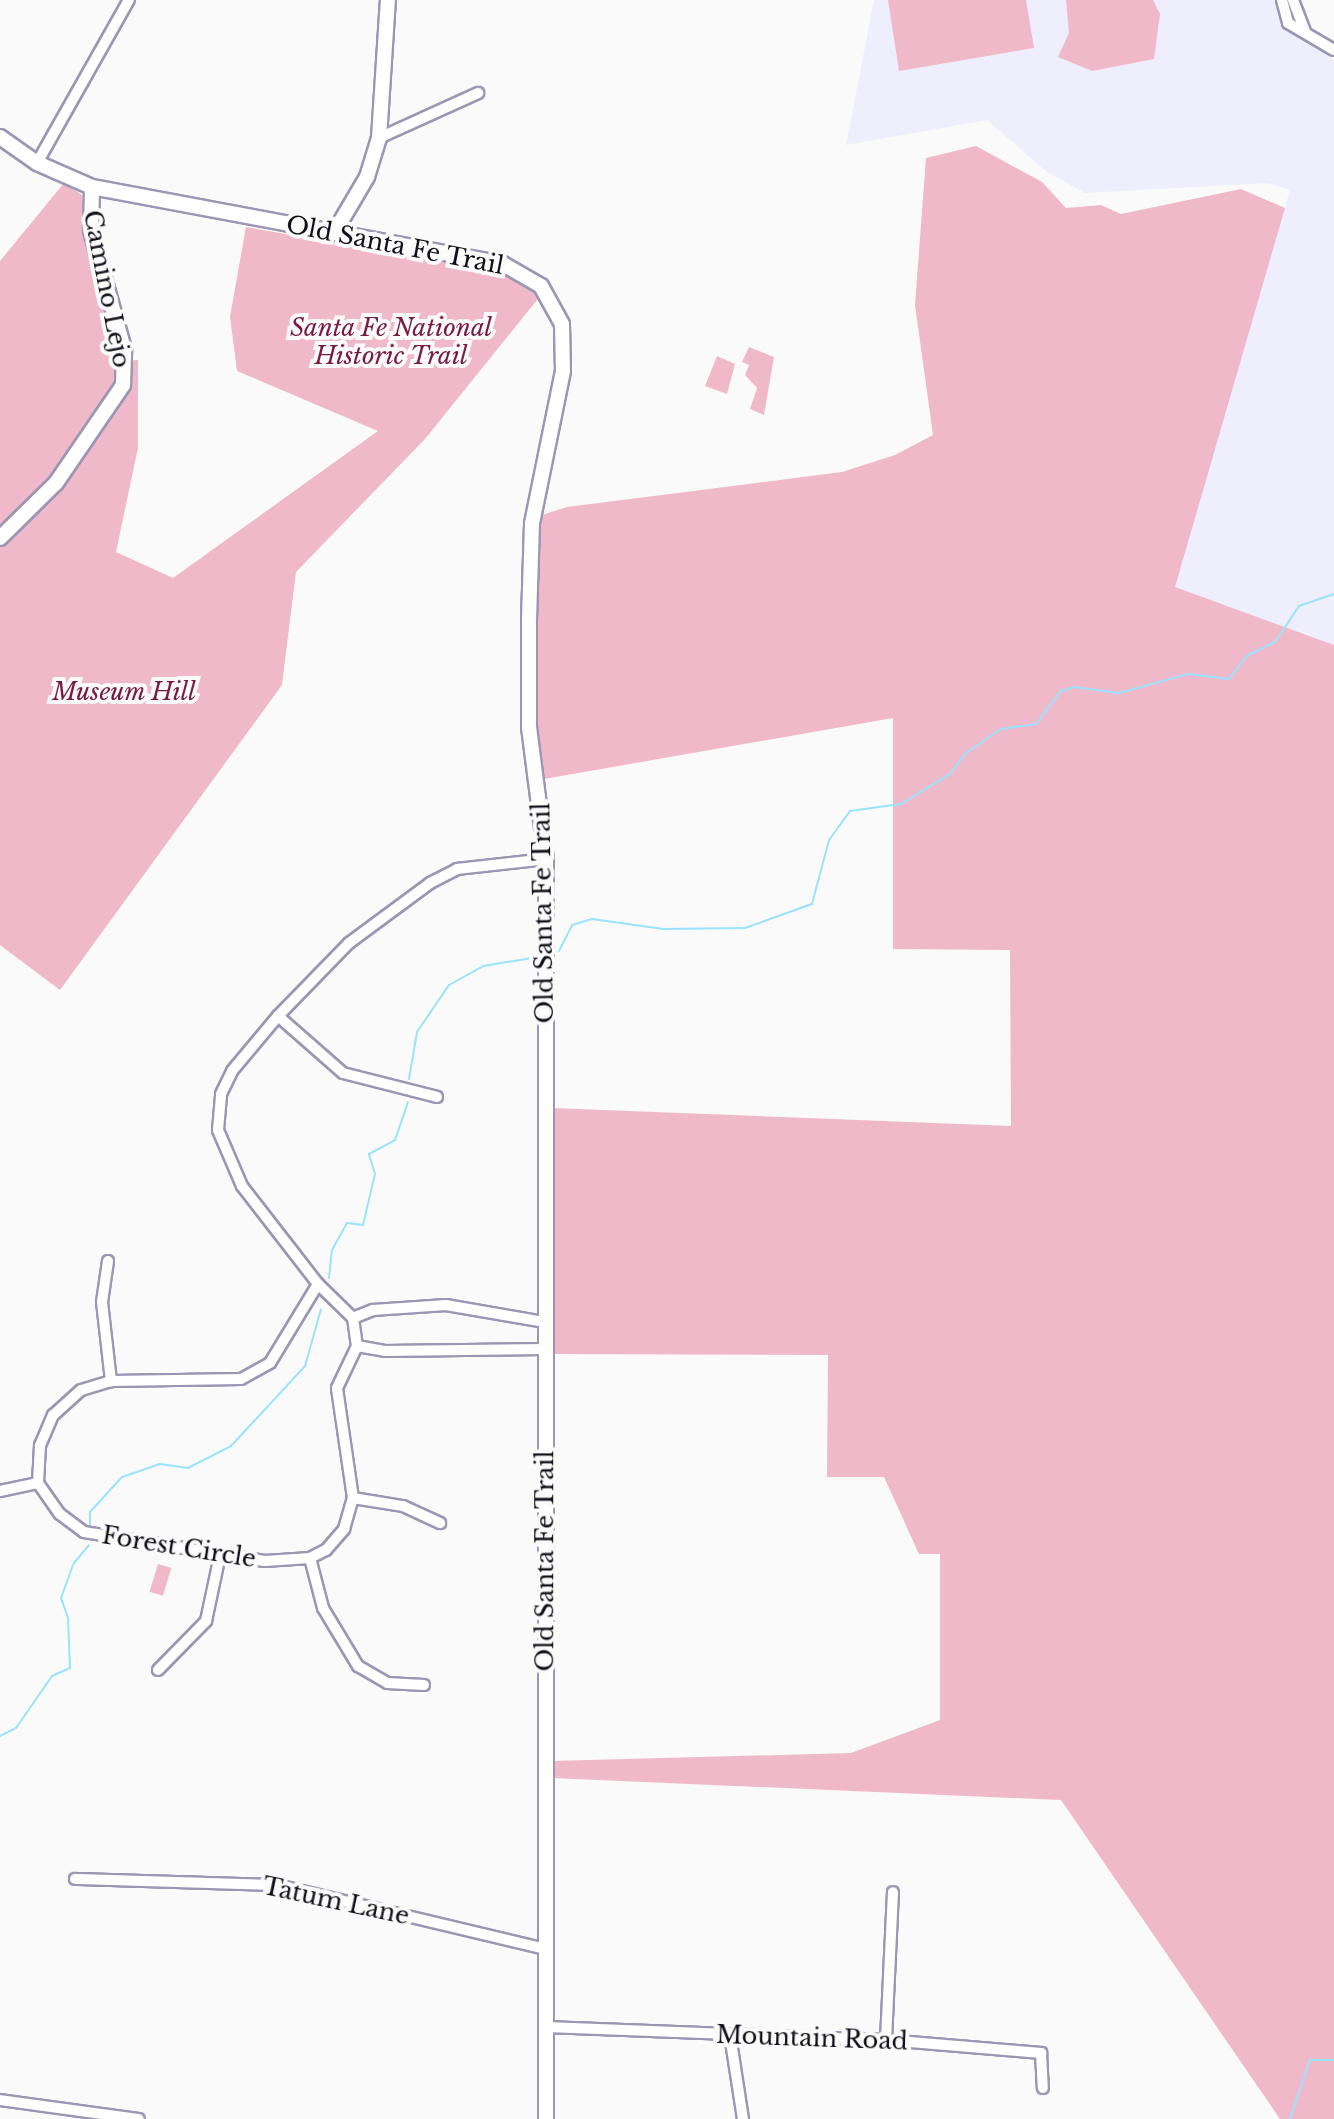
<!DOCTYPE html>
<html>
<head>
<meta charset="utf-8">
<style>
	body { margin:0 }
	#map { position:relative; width:1334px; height:2119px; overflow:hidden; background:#fafafa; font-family:"Libre Baskerville",serif }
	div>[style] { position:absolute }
	.built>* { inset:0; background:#efeefd }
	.green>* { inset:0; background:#efb9c9; transform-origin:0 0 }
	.stream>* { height:2px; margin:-1px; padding:0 1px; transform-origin:1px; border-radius:1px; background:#9ae3fd }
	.roads { filter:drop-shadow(2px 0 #9a96b3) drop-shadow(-2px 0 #9a96b3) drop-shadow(0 2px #9a96b3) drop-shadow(0 -2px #9a96b3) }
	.street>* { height:10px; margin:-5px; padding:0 5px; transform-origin:5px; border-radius:5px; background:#fff }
	.secondary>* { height:14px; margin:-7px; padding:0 7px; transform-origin:7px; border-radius:7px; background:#fff }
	span { translate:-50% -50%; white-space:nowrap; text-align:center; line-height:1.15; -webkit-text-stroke:8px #fafafa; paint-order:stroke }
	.street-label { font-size:24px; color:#100f19 }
	.park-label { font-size:24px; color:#781b43; font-style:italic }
</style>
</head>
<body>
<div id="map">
	<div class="built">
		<div style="clip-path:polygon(874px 0,1275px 0,1280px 18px,1334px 60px,1334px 645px,1174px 588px,1290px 190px,1268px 183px,1085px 193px,1047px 172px,987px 120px,846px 145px)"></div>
	</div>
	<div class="green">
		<div style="clip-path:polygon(888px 0,1026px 0,1034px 48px,899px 71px)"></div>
		<div style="clip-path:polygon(1066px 0,1153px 0,1160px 14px,1154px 59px,1092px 71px,1058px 57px,1069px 33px)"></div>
		<div style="clip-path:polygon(976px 146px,1042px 182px,1066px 208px,1101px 205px,1121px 214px,1241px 189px,1285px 208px,1175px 587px,1334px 645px,1334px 2119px,1280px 2119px,1061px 1800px,552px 1778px,552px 1761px,851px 1753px,940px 1720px,940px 1554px,919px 1554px,884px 1477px,827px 1477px,828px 1355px,552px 1354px,552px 1108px,1011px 1126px,1010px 950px,893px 949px,893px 718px,544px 779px,536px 722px,537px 571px,542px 515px,567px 507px,842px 472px,895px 455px,933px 435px,915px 305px,926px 158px)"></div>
		<div style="clip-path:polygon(64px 183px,82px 195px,82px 234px,97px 266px,121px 361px,138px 360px,138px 448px,116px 552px,173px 578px,378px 431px,237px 371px,230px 317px,246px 227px,508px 273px,541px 295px,425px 439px,296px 572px,282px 685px,60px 990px,0 945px,0 261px)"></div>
		<div style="clip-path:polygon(749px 347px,774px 357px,764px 415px,750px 409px,757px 388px,745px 375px,749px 365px,742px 362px)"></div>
		<div style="clip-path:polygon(717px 356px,735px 364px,727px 394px,705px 386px)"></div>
		<div style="left:158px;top:1564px;width:14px;height:29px;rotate:17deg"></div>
	</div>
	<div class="stream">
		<div style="left:559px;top:951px;width:29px;rotate:-63deg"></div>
		<div style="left:572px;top:925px;width:21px;rotate:-17deg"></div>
		<div style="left:592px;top:919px;width:72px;rotate:8deg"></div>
		<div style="left:663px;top:929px;width:82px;rotate:-0.7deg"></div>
		<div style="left:745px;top:928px;width:71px;rotate:-19.7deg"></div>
		<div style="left:812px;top:904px;width:66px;rotate:-75.1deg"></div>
		<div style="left:829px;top:840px;width:36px;rotate:-54deg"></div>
		<div style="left:850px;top:811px;width:51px;rotate:-7.8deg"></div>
		<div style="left:901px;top:804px;width:57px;rotate:-31.5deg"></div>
		<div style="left:950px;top:774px;width:26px;rotate:-53deg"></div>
		<div style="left:966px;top:753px;width:42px;rotate:-34.4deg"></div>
		<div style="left:1001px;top:729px;width:35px;rotate:-8deg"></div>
		<div style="left:1036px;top:724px;width:41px;rotate:-52.9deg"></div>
		<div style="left:1061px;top:691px;width:14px;rotate:-17deg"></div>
		<div style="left:1074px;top:687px;width:45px;rotate:7.6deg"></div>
		<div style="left:1119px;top:693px;width:72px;rotate:-15.4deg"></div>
		<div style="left:1188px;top:674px;width:41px;rotate:7deg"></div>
		<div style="left:1229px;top:679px;width:31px;rotate:-52deg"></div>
		<div style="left:1248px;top:655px;width:30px;rotate:-26deg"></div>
		<div style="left:1275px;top:642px;width:43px;rotate:-56.3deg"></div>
		<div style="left:1299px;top:606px;width:37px;rotate:-19deg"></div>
		<div style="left:409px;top:1079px;width:48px;rotate:-80.3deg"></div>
		<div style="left:417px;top:1032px;width:57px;rotate:-55.8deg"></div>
		<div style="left:449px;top:985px;width:39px;rotate:-29deg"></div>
		<div style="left:483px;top:966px;width:56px;rotate:-9.3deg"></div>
		<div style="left:329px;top:1278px;width:28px;rotate:-84deg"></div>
		<div style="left:332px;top:1250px;width:31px;rotate:-61deg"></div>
		<div style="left:347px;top:1223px;width:16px;rotate:7deg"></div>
		<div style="left:363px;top:1225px;width:52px;rotate:-76.8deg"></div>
		<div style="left:375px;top:1174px;width:21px;rotate:-107deg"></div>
		<div style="left:369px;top:1154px;width:30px;rotate:-28deg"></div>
		<div style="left:395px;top:1140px;width:40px;rotate:-71.1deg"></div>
		<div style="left:90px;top:1525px;width:13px;rotate:-90deg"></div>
		<div style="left:90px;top:1512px;width:47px;rotate:-47.6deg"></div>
		<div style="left:122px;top:1477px;width:40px;rotate:-18.9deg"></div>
		<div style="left:160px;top:1464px;width:28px;rotate:8deg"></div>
		<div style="left:188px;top:1468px;width:48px;rotate:-27.1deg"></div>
		<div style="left:231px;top:1446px;width:109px;rotate:-47.2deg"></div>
		<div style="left:305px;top:1366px;width:59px;rotate:-74.3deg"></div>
		<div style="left:0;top:1736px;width:18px;rotate:-27deg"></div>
		<div style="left:16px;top:1728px;width:63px;rotate:-55.3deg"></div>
		<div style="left:52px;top:1676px;width:20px;rotate:-24deg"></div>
		<div style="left:70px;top:1668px;width:50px;rotate:-92.3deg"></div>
		<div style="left:68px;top:1618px;width:21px;rotate:-109deg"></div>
		<div style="left:61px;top:1598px;width:37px;rotate:-70deg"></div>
		<div style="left:74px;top:1563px;width:23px;rotate:-50deg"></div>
		<div style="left:1290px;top:2119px;width:62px;rotate:-71.3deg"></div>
		<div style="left:1310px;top:2060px;width:24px"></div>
	</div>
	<div class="roads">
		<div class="street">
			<div style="left:1282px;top:0;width:24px;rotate:75deg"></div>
			<div style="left:1288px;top:23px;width:53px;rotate:30.4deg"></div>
			<div style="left:1293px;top:0;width:34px;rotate:69deg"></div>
			<div style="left:379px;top:138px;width:109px;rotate:-24.4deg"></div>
			<div style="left:37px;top:163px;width:187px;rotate:-60.6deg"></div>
			<div style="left:278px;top:1016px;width:86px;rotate:41.2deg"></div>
			<div style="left:343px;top:1073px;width:97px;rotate:14.3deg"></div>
			<div style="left:108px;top:1261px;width:41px;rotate:98.3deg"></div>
			<div style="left:102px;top:1302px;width:80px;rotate:83.5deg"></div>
			<div style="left:318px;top:1284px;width:92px;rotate:121.3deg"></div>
			<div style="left:270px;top:1363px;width:33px;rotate:151deg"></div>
			<div style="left:241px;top:1379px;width:130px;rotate:179.1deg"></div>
			<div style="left:111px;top:1381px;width:31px;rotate:163deg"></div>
			<div style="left:81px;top:1390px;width:38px;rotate:138deg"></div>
			<div style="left:53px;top:1415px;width:33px;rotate:113deg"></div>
			<div style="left:40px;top:1445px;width:38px;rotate:93deg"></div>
			<div style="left:38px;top:1483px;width:38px;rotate:55deg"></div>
			<div style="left:60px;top:1514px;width:30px;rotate:37deg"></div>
			<div style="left:84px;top:1532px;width:183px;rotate:9.1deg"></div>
			<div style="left:265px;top:1561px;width:45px;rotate:-3.8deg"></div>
			<div style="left:310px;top:1558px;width:18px;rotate:-27deg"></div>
			<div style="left:326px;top:1550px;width:28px;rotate:-49deg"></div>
			<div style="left:344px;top:1529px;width:32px;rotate:-74deg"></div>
			<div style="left:353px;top:1498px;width:111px;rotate:-98.3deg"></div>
			<div style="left:337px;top:1388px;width:47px;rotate:-64.5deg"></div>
			<div style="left:353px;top:1318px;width:49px;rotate:-135.8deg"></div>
			<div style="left:318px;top:1284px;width:124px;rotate:-127.8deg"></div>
			<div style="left:242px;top:1186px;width:61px;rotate:-113.2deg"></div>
			<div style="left:218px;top:1130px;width:36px;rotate:-85deg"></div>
			<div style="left:221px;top:1094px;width:25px;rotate:-64deg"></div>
			<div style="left:232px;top:1071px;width:72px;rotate:-50.1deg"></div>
			<div style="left:278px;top:1016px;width:102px;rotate:-45.8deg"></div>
			<div style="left:349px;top:943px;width:101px;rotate:-36.5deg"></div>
			<div style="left:430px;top:883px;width:30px;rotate:-27deg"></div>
			<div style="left:457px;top:869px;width:90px;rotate:-6.4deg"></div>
			<div style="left:353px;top:1318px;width:22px;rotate:-22deg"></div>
			<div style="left:373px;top:1310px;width:73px;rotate:-3.9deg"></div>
			<div style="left:446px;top:1305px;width:99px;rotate:9.8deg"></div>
			<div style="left:353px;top:1318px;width:28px;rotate:82deg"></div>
			<div style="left:357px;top:1346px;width:28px;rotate:10deg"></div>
			<div style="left:385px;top:1351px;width:159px;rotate:-0.7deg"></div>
			<div style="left:0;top:1491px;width:39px;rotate:-12deg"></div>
			<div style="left:353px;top:1498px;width:51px;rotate:9.1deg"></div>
			<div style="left:403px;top:1506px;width:41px;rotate:24.7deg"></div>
			<div style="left:310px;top:1558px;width:52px;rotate:75.4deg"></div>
			<div style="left:323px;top:1608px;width:68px;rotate:58.9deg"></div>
			<div style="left:358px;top:1666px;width:34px;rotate:30deg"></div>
			<div style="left:387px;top:1683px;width:37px;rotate:3deg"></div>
			<div style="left:158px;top:1670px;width:69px;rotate:-45.6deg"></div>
			<div style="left:206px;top:1621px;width:67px;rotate:-78deg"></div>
			<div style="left:75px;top:1879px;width:202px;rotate:1.7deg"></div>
			<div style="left:277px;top:1885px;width:277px;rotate:13.4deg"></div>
			<div style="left:546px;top:2027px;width:340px;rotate:2.2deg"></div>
			<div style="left:886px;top:2040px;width:156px;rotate:4.8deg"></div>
			<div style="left:1041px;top:2053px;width:35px;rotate:87deg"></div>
			<div style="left:730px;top:2035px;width:85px;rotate:81.2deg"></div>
			<div style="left:886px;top:2040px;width:148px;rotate:-87.3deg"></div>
			<div style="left:0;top:2100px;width:140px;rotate:7.8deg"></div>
		</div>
		<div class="secondary">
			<div style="left:0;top:137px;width:45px;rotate:35.1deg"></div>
			<div style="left:37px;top:163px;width:60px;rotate:23.6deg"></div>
			<div style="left:92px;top:187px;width:418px;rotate:10.6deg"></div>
			<div style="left:503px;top:264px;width:44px;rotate:30.1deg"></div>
			<div style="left:541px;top:286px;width:43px;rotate:61.1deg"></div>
			<div style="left:562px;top:324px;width:47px;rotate:88.8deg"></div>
			<div style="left:563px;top:371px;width:156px;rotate:101.5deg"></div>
			<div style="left:532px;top:524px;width:97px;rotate:91.8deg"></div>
			<div style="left:529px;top:621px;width:106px;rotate:90deg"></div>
			<div style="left:529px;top:727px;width:133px;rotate:82.7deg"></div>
			<div style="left:546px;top:859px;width:1260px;rotate:90deg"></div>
			<div style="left:334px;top:233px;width:65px;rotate:-59.5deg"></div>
			<div style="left:367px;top:177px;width:41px;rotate:-72.9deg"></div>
			<div style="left:379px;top:138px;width:138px;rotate:-86.3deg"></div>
			<div style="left:0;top:538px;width:78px;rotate:-44.5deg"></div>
			<div style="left:56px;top:483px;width:119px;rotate:-55.6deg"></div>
			<div style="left:123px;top:385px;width:36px;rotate:-88deg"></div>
			<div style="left:124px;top:349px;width:123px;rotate:-105.6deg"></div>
			<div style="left:91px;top:231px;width:44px;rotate:-88.7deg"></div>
		</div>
	</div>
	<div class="street-label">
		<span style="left:395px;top:245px;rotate:11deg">Old Santa Fe Trail</span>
		<span style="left:107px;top:289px;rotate:79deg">Camino Lejo</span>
		<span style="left:543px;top:913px;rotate:-91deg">Old Santa Fe Trail</span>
		<span style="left:179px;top:1547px;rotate:9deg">Forest Circle</span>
		<span style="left:545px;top:1561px;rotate:-90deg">Old Santa Fe Trail</span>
		<span style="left:336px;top:1901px;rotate:12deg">Tatum Lane</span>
		<span style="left:812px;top:2038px;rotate:2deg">Mountain Road</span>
	</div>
	<div class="park-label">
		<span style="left:391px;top:342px">Santa Fe National<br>Historic Trail</span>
		<span style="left:124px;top:692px">Museum Hill</span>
	</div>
</div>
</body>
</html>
